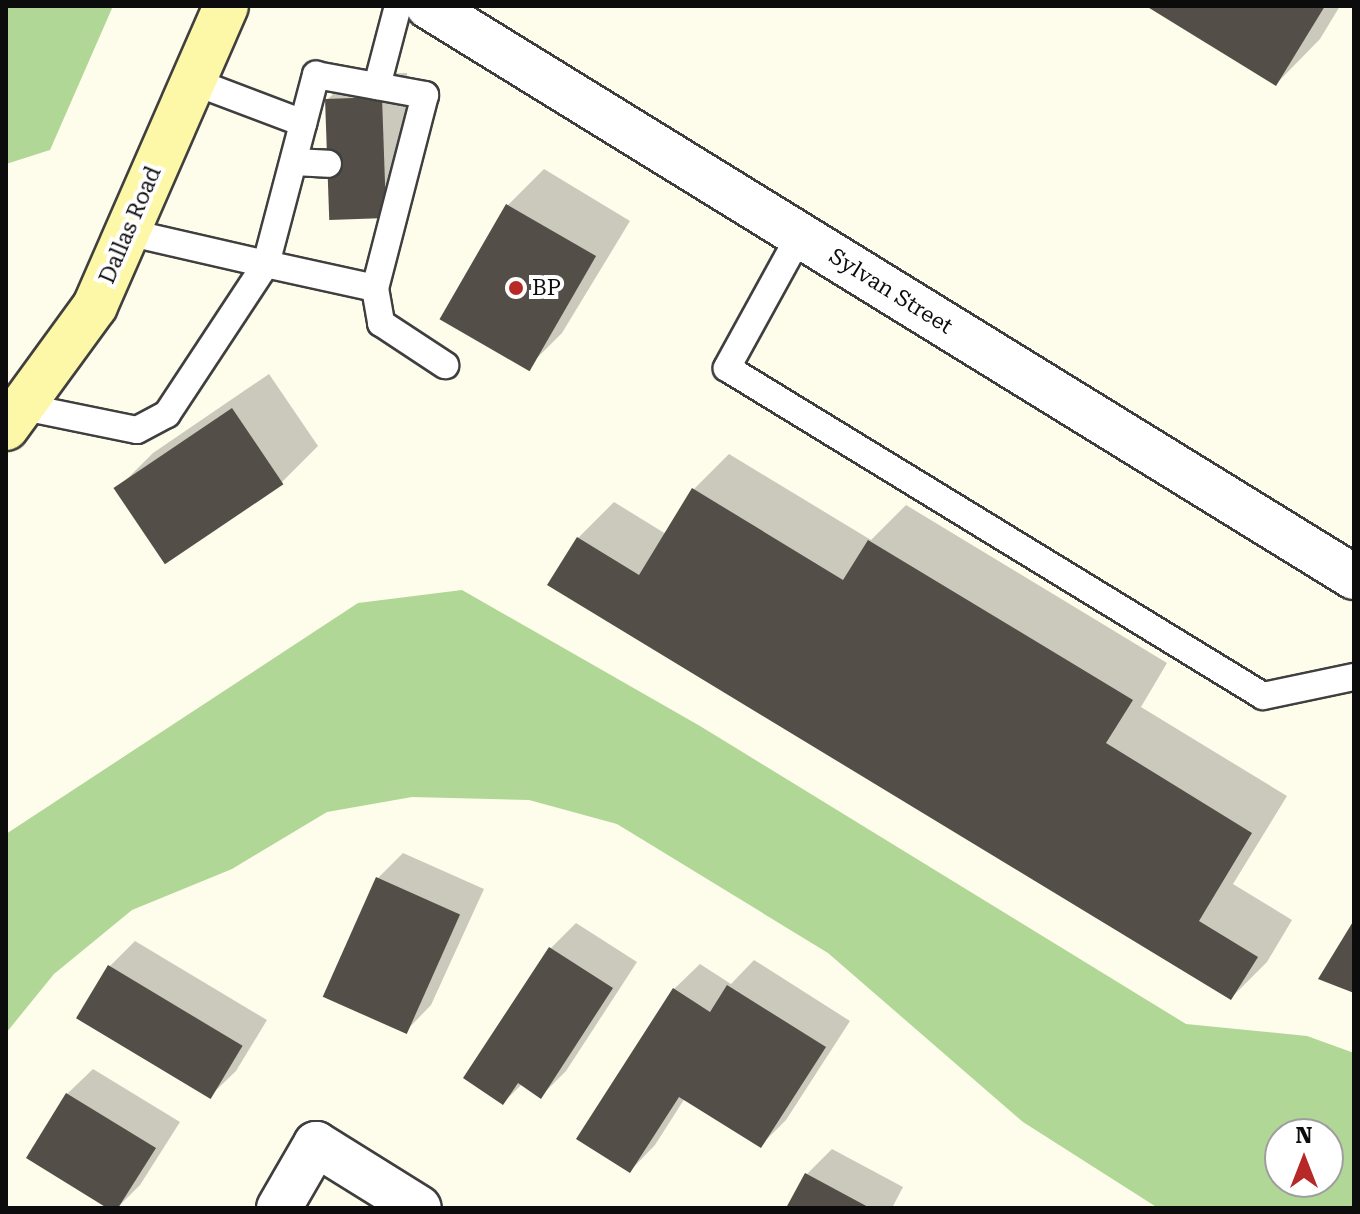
<!DOCTYPE html>
<html>
<head>
<meta charset="utf-8">
<style>
	body { margin:0 }
	#map { position:relative; width:1360px; height:1214px; overflow:hidden; background:#fefceb; font-family:"Roboto Serif",serif }
	div>[style] { position:absolute }
	.forest>* { inset:0; background:#b0d796 }
	.shadow>* { inset:0; background:#0003 }
	.building>* { inset:0; background:#544e49; transform-origin:0 0 }
	.roads { filter:drop-shadow(2px 0 #3f3f3f) drop-shadow(-2px 0 #3f3f3f) drop-shadow(0 2px #3f3f3f) drop-shadow(0 -2px #3f3f3f) }
	.lane>* { height:26px; margin:-13px; padding:0 13px; transform-origin:13px; border-radius:13px; background:#fff }
	.street>* { height:44px; margin:-22px; padding:0 22px; transform-origin:22px; border-radius:22px; background:#fff }
	.secondary>* { height:44px; margin:-22px; padding:0 22px; transform-origin:22px; border-radius:22px; background:#fdf8a8 }
	.dots>* { width:22px; height:22px; translate:-50% -50%; box-sizing:border-box; border:4px solid #fff; border-radius:50% }
	span { translate:-50% -50%; white-space:nowrap; text-align:center; line-height:1.15; -webkit-text-stroke:8px #fff; paint-order:stroke }
	.street-label { font-size:22px; color:#0c0c0c }
	.poi-label { font-size:22px; color:#0c0c0c }
	.left { translate:0 -50%; text-align:left }
	.frame { position:absolute; inset:0; border:8px solid #0c0c0c; pointer-events:none }
	.north { position:absolute; left:1264px; top:1118px; width:80px; height:80px; box-sizing:border-box; background:#fff; border:2px solid #9e9e9e; border-radius:50%; rotate:0deg; font-size:22px; font-weight:700; line-height:32px; text-align:center; color:#0c0c0c }
	.north::after { content:''; display:block; margin:auto; width:28px; height:36px; background:#b72928; clip-path:polygon(50% 0,100% 100%,50% 72%,0 100%) }
</style>
</head>
<body>
<div id="map">
	<div class="forest">
		<div style="clip-path:polygon(6px 6px,113px 6px,50px 150px,6px 164px)"></div>
		<div style="clip-path:polygon(evenodd,462px 590px,700px 726px,1186px 1024px,1307px 1036px,1354px 1053px,1354px 1208px,1158px 1208px,1023px 1122px,828px 953px,617px 824px,529px 800px,412px 797px,327px 812px,232px 869px,132px 910px,54px 974px,6px 1033px,6px 834px,358px 603px,462px 590px,1280px 1134px,1328px 1134px,1328px 1182px,1280px 1182px,1280px 1134px)"></div>
	</div>
	<div class="shadow">
		<div style="clip-path:polygon(1150px 6px,1340px 6px,1320px 39px,1276px 84px)"></div>
		<div style="clip-path:polygon(407px 73px,411px 190px,386px 216px,327px 100px,353px 74px)"></div>
		<div style="clip-path:polygon(544px 169px,630px 221px,562px 333px,526px 369px,508px 205px)"></div>
		<div style="clip-path:polygon(269px 374px,318px 446px,282px 482px,117px 489px,153px 453px)"></div>
		<div style="clip-path:polygon(729px 454px,871px 540px,906px 505px,1167px 663px,1141px 707px,1287px 796px,1233px 884px,1292px 920px,1267px 962px,1231px 998px,578px 538px,614px 502px,666px 534px,693px 490px)"></div>
		<div style="clip-path:polygon(403px 853px,484px 889px,431px 1005px,406px 1031px,378px 878px)"></div>
		<div style="clip-path:polygon(576px 923px,637px 962px,566px 1071px,541px 1096px,522px 1084px,503px 1103px,466px 1078px,551px 948px)"></div>
		<div style="clip-path:polygon(135px 941px,267px 1020px,236px 1071px,210px 1096px,110px 966px)"></div>
		<div style="clip-path:polygon(754px 960px,850px 1021px,786px 1120px,760px 1146px,685px 1098px,655px 1145px,630px 1171px,674px 989px,700px 964px,731px 984px)"></div>
		<div style="clip-path:polygon(93px 1069px,180px 1122px,140px 1185px,117px 1208px,111px 1208px,67px 1094px)"></div>
		<div style="clip-path:polygon(832px 1149px,903px 1187px,892px 1208px,789px 1208px,807px 1174px)"></div>
	</div>
	<div class="building">
		<div style="clip-path:polygon(1146px 6px,1325px 6px,1276px 86px)"></div>
		<div style="left:382px;top:97px;width:121px;height:57px;rotate:88deg"></div>
		<div style="left:506px;top:204px;width:104px;height:133px;rotate:30deg"></div>
		<div style="left:232px;top:408px;width:92px;height:143px;rotate:56deg"></div>
		<div style="clip-path:polygon(692px 488px,843px 580px,868px 540px,1133px 700px,1106px 743px,1252px 833px,1199px 921px,1258px 957px,1231px 1000px,547px 585px,577px 537px,639px 575px)"></div>
		<div style="left:376px;top:877px;width:92px;height:131px;rotate:24deg"></div>
		<div style="clip-path:polygon(1354px 920px,1354px 993px,1318px 979px)"></div>
		<div style="clip-path:polygon(549px 947px,613px 988px,541px 1099px,518px 1083px,503px 1105px,463px 1078px)"></div>
		<div style="left:108px;top:965px;width:157px;height:62px;rotate:31deg"></div>
		<div style="clip-path:polygon(727px 985px,826px 1047px,761px 1148px,679px 1097px,630px 1173px,576px 1139px,673px 988px,710px 1012px)"></div>
		<div style="clip-path:polygon(66px 1093px,156px 1148px,118px 1208px,107px 1208px,26px 1158px)"></div>
		<div style="clip-path:polygon(805px 1173px,870px 1208px,786px 1208px)"></div>
	</div>
	<div class="roads">
		<div class="lane">
			<div style="left:192px;top:81px;width:119px;rotate:20.7deg"></div>
			<div style="left:377px;top:86px;width:83px;rotate:-75.3deg"></div>
			<div style="left:294px;top:162px;width:34px;rotate:3deg"></div>
			<div style="left:800px;top:235px;width:152px;rotate:118.8deg"></div>
			<div style="left:727px;top:368px;width:628px;rotate:31.46deg"></div>
			<div style="left:1263px;top:696px;width:93px;rotate:-11.8deg"></div>
			<div style="left:375px;top:288px;width:36px;rotate:80deg"></div>
			<div style="left:381px;top:323px;width:77px;rotate:33.3deg"></div>
			<div style="left:24px;top:407px;width:115px;rotate:11.5deg"></div>
			<div style="left:137px;top:430px;width:34px;rotate:-28deg"></div>
			<div style="left:167px;top:414px;width:180px;rotate:-56.6deg"></div>
			<div style="left:266px;top:264px;width:196px;rotate:-75.2deg"></div>
			<div style="left:316px;top:75px;width:111px;rotate:10.4deg"></div>
			<div style="left:425px;top:95px;width:199px;rotate:104.5deg"></div>
			<div style="left:375px;top:288px;width:112px;rotate:-167.6deg"></div>
			<div style="left:266px;top:264px;width:144px;rotate:-167.1deg"></div>
		</div>
		<div class="street">
			<div style="left:428px;top:6px;width:1088px;rotate:31.66deg"></div>
			<div style="left:279px;top:1208px;width:74px;rotate:-60deg"></div>
			<div style="left:316px;top:1144px;width:121px;rotate:31.9deg"></div>
		</div>
		<div class="secondary">
			<div style="left:6px;top:428px;width:151px;rotate:-53.9deg"></div>
			<div style="left:95px;top:306px;width:327px;rotate:-66.4deg"></div>
		</div>
	</div>
	<div class="dots">
		<div style="left:516px;top:288px;background:#b72928"></div>
	</div>
	<div class="street-label">
		<span style="left:130px;top:225px;rotate:-67deg">Dallas Road</span>
		<span style="left:891px;top:291px;rotate:32deg">Sylvan Street</span>
	</div>
	<div class="poi-label">
		<span class="left" style="left:532px;top:288px">BP</span>
	</div>
	<div class="frame"></div>
	<div class="north">N</div>
</div>
</body>
</html>
